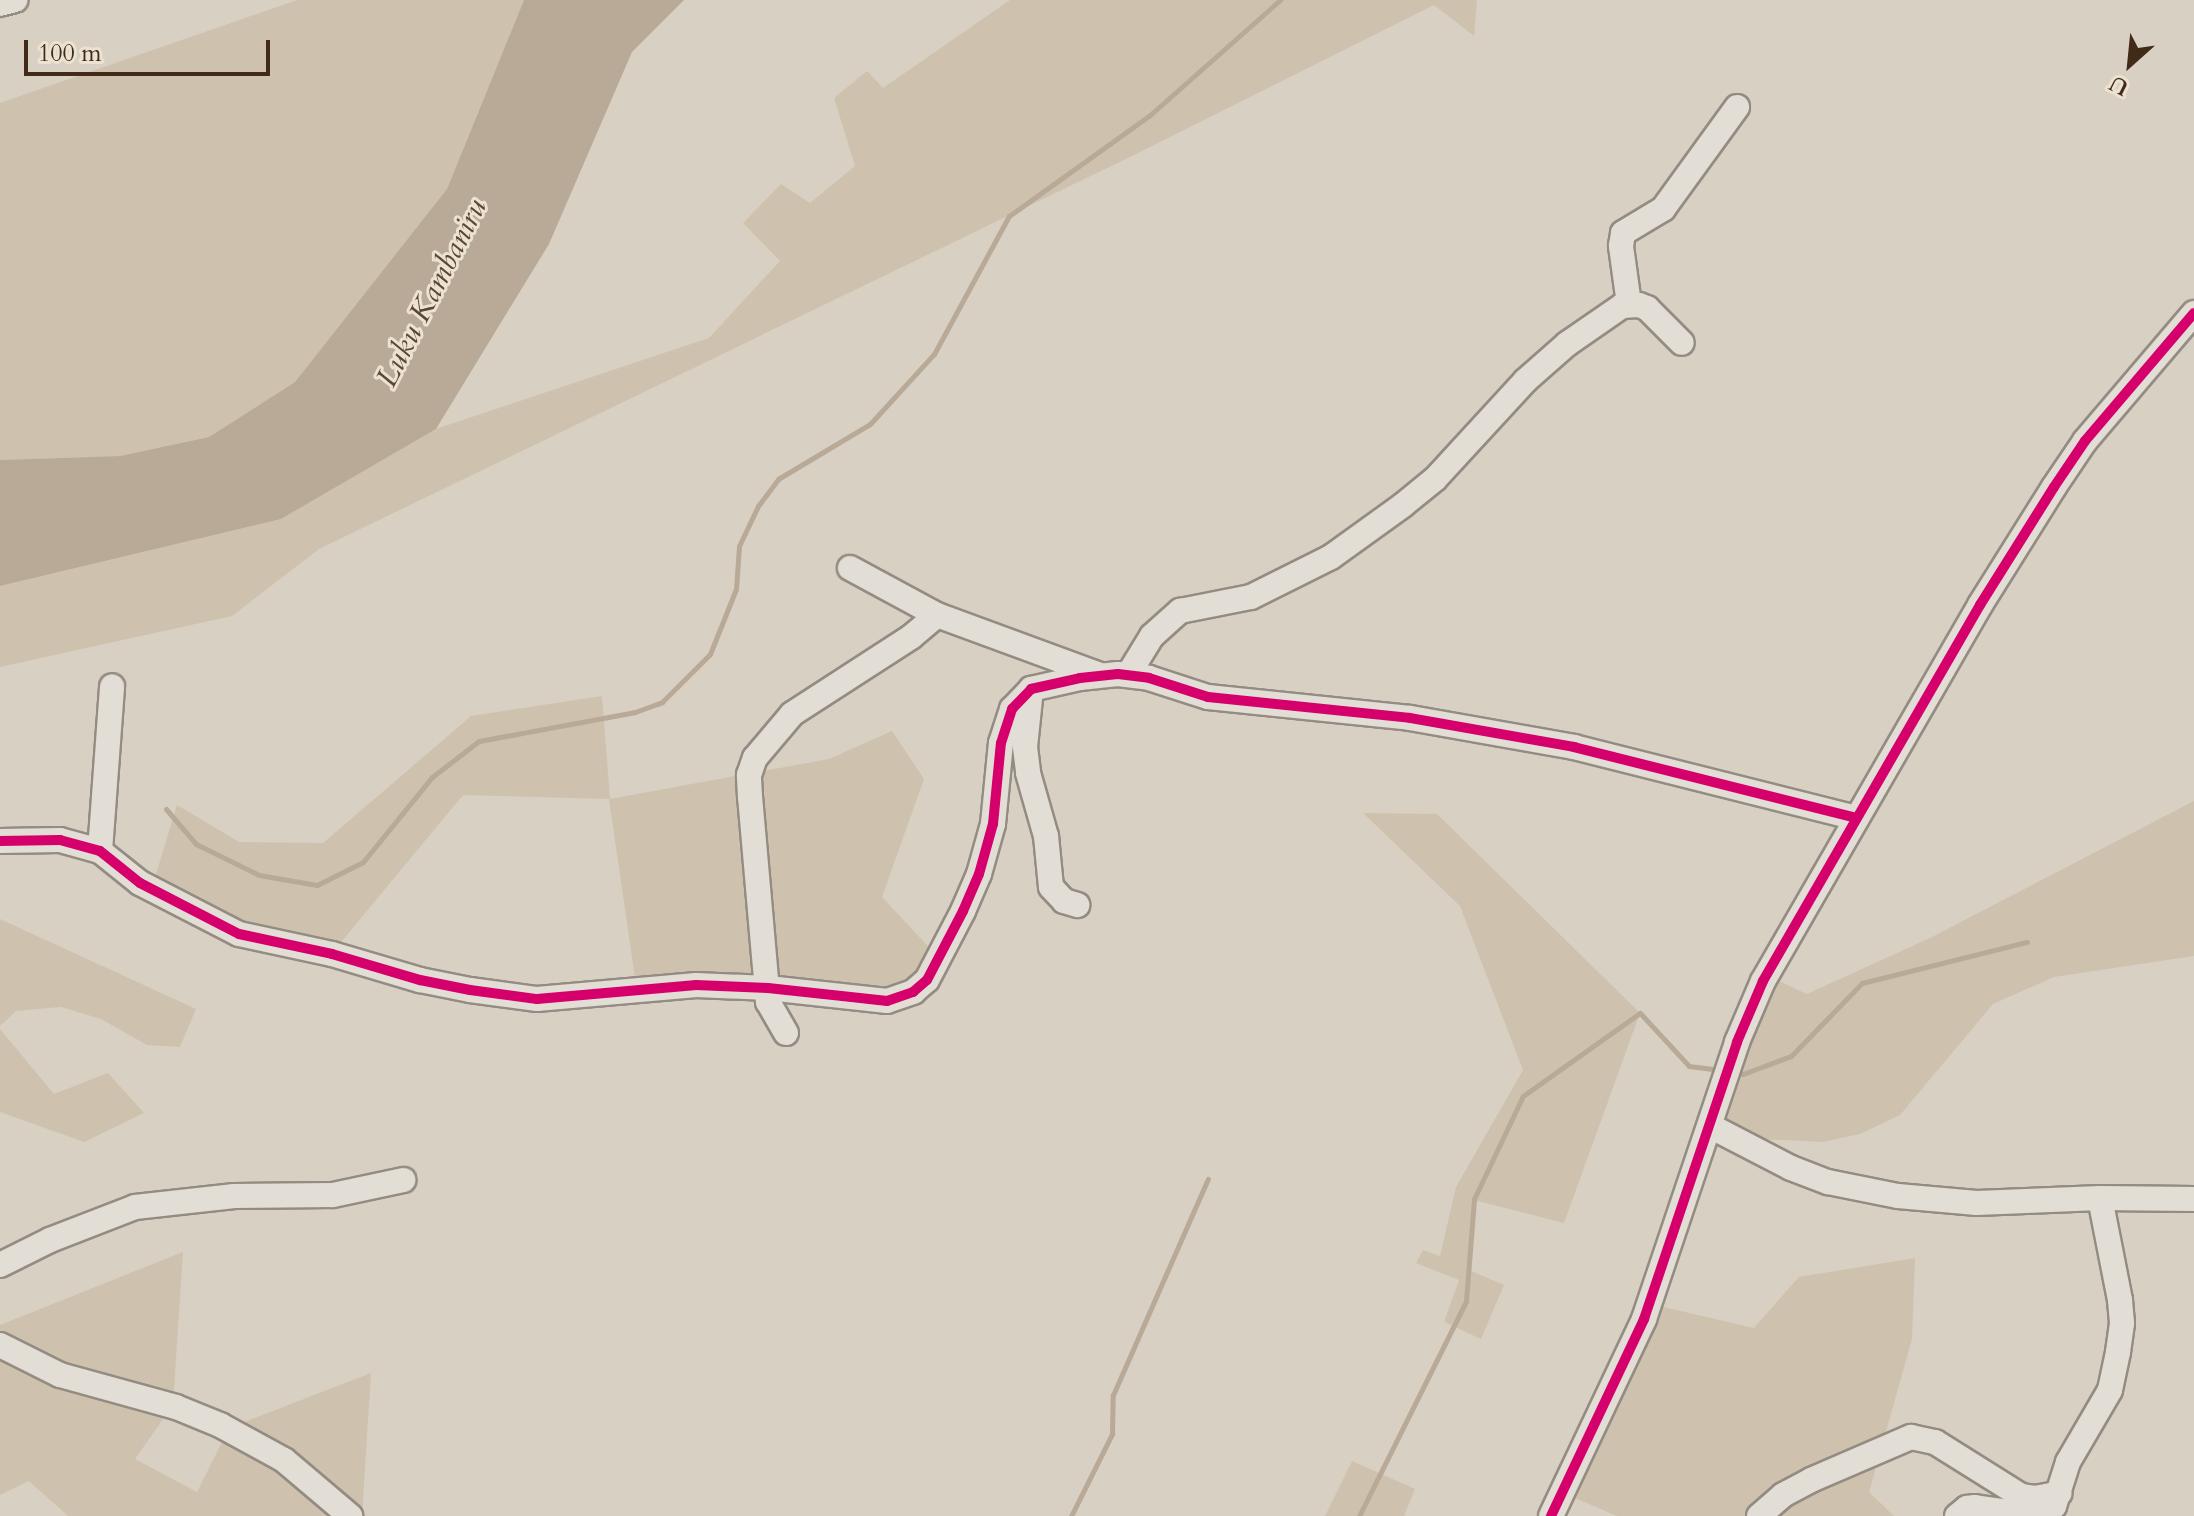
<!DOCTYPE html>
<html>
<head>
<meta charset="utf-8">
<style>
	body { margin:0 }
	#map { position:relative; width:2194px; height:1516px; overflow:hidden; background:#d8d0c2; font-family:Cardo,serif }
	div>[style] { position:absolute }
	.green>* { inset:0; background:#cec2ae }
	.water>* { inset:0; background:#b8aa96 }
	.stream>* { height:5px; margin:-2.5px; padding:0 2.5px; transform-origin:2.5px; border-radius:2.5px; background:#b8aa96 }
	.roads { filter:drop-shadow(2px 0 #948c82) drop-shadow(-2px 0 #948c82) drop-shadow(0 2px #948c82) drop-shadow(0 -2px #948c82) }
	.minor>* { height:24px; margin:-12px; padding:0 12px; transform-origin:12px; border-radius:12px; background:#e2ded6 }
	.cycleway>* { height:10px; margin:-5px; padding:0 5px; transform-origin:5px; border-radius:5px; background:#d6006c }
	span { translate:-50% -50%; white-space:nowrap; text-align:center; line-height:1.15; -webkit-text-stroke:6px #ece2d2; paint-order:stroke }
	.water-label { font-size:30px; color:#5c4634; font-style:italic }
	.north { position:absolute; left:2090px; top:24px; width:80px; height:80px; -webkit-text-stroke:6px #ece2d2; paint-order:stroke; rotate:207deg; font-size:22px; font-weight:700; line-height:32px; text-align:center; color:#422a19 }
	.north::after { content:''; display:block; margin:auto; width:28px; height:36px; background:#422a19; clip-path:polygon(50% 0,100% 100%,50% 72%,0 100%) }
	.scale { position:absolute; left:24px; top:40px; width:246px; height:36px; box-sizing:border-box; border:4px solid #422a19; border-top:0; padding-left:10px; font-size:24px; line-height:28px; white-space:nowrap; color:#422a19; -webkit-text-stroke:6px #ece2d2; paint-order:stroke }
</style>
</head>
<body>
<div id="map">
	<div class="green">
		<div style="clip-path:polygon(297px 0,524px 0,447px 189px,295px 382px,209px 437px,120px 456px,0 460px,0 103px)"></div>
		<div style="clip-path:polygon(1010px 0,1477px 0,1474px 36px,1434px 5px,1132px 156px,319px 549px,232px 616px,0 667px,0 586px,281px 519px,436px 429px,709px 338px,780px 261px,743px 223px,781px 184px,810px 203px,855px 166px,834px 98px,867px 71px,883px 88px)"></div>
		<div style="clip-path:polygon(602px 696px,610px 799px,829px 759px,892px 731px,924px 779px,882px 897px,938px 957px,909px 990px,636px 985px,609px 799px,463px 795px,332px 953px,240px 929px,153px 884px,177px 805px,239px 842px,323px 843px,471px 716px)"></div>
		<div style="clip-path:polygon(2194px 801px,2194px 956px,2054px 977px,1993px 1004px,1900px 1115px,1860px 1134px,1823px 1142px,1739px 1138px,1708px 1123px,1762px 973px,1807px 994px,1930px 938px)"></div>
		<div style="clip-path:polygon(1363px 813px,1437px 814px,1640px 1013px,1564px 1223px,1474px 1200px,1471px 1271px,1504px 1285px,1481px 1339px,1444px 1322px,1459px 1280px,1416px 1263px,1423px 1250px,1440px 1256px,1456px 1187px,1523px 1070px,1460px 906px)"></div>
		<div style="clip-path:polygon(0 919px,196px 1009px,180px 1047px,147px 1045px,101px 1019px,61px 1007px,16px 1011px,0 1026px)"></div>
		<div style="clip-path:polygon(0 1029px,54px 1094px,108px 1073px,144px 1113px,84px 1142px,0 1112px)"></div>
		<div style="clip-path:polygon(183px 1252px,173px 1405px,135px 1459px,197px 1492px,229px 1428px,371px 1373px,362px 1516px,352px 1516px,333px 1500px,328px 1516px,68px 1516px,29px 1481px,0 1495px,0 1325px)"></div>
		<div style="clip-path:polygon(1915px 1258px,1912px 1339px,1869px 1492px,1894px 1516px,1617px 1516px,1559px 1491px,1646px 1303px,1754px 1328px,1799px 1277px)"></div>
		<div style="clip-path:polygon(1352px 1461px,1415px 1489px,1404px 1516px,1325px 1516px)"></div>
	</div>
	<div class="water">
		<div style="clip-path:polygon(524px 0,684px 0,632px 52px,549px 244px,436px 429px,281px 519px,0 586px,0 460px,120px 456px,209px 437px,295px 382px,447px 189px)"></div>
	</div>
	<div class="stream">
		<div style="left:166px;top:809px;width:46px;rotate:49.4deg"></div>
		<div style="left:196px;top:844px;width:70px;rotate:26.2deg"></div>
		<div style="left:259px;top:875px;width:59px;rotate:9.8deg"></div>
		<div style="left:317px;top:885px;width:51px;rotate:-26.6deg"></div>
		<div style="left:363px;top:862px;width:109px;rotate:-50.9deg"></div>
		<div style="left:432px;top:777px;width:59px;rotate:-37.5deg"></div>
		<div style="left:479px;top:741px;width:159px;rotate:-10.5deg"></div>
		<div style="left:635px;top:712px;width:29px;rotate:-20deg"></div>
		<div style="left:662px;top:702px;width:68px;rotate:-45deg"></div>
		<div style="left:710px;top:654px;width:70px;rotate:-68.2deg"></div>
		<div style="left:736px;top:589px;width:43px;rotate:-86deg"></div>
		<div style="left:739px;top:546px;width:44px;rotate:-64.6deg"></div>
		<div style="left:758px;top:506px;width:34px;rotate:-53deg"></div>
		<div style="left:778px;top:479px;width:107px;rotate:-30.9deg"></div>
		<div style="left:870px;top:424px;width:95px;rotate:-47.6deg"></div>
		<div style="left:934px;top:354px;width:157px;rotate:-61.5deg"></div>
		<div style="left:1009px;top:216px;width:173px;rotate:-35.6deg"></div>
		<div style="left:1150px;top:115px;width:174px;rotate:-41.5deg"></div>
		<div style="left:1735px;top:1072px;width:8px;rotate:14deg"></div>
		<div style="left:1743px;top:1074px;width:51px;rotate:-20.6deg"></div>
		<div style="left:1791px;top:1056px;width:102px;rotate:-45.8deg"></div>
		<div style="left:1862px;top:983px;width:170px;rotate:-14deg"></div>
		<div style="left:1071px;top:1516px;width:92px;rotate:-63.4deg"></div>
		<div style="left:1112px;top:1434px;width:39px;rotate:-89deg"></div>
		<div style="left:1113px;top:1395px;width:236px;rotate:-66.3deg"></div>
		<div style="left:1359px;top:1516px;width:240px;rotate:-63.5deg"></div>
		<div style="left:1466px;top:1301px;width:102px;rotate:-85.5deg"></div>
		<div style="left:1474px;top:1199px;width:114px;rotate:-64.6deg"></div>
		<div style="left:1523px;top:1096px;width:143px;rotate:-35.4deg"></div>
		<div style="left:1640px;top:1013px;width:72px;rotate:47.2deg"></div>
		<div style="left:1689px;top:1066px;width:32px;rotate:7deg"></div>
	</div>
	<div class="roads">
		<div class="minor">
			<div style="left:0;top:4px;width:16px;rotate:-15deg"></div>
			<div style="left:1629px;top:304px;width:59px;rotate:-97.9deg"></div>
			<div style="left:1621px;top:246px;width:13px;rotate:-81deg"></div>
			<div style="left:1623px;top:233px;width:47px;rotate:-31deg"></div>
			<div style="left:1663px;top:209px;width:126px;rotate:-54deg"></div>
			<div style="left:850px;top:568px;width:99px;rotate:28.4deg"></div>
			<div style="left:937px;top:615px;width:171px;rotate:20.2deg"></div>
			<div style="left:1128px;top:675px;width:46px;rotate:-58.4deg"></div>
			<div style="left:1152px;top:636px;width:38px;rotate:-42deg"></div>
			<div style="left:1180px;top:611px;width:72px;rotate:-11.2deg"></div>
			<div style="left:1251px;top:597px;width:89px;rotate:-26.6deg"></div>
			<div style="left:1331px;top:557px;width:89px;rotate:-35.8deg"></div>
			<div style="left:1403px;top:505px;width:41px;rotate:-39.1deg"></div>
			<div style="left:1435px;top:479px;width:133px;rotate:-47.4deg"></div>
			<div style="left:1525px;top:381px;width:56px;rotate:-41.4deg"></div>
			<div style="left:1567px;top:344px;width:67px;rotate:-34.6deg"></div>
			<div style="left:1622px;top:306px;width:17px;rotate:-3deg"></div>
			<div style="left:1639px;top:305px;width:9px;rotate:21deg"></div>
			<div style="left:1647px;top:308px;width:49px;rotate:45deg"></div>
			<div style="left:1031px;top:689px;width:58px;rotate:95.9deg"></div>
			<div style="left:1025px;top:747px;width:26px;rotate:83deg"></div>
			<div style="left:1028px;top:773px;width:66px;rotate:74.1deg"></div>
			<div style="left:1046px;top:836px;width:51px;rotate:84.4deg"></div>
			<div style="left:1051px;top:887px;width:19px;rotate:47deg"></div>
			<div style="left:1064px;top:901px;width:14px;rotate:17deg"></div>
			<div style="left:0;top:841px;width:60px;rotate:-1deg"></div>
			<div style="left:60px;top:840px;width:41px;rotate:15.4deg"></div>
			<div style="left:100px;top:851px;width:51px;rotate:38.7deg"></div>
			<div style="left:140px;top:883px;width:111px;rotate:27.3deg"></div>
			<div style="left:239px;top:934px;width:95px;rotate:12.1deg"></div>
			<div style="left:332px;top:954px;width:92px;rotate:16.5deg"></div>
			<div style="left:420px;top:980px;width:51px;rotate:11.3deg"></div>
			<div style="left:470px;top:990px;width:68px;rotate:7.7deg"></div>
			<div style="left:537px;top:999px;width:160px;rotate:-5deg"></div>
			<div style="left:696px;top:985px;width:72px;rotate:2.4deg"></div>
			<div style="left:768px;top:988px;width:120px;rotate:6.2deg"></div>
			<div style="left:887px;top:1001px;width:28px;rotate:-19deg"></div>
			<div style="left:913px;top:992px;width:18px;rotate:-41deg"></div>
			<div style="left:927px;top:980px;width:78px;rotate:-62.4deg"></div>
			<div style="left:963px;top:911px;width:40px;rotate:-66.6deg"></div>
			<div style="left:979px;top:874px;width:52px;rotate:-74.4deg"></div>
			<div style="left:993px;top:824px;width:81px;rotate:-84.4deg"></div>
			<div style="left:1001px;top:743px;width:36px;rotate:-72deg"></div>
			<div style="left:1012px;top:709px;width:28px;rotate:-46deg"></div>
			<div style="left:1031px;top:689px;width:50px;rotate:-12.7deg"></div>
			<div style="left:1080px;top:678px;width:38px;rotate:-6deg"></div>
			<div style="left:1118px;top:674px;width:31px;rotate:7deg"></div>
			<div style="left:1149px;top:678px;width:62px;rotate:17.9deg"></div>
			<div style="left:1208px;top:697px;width:203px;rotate:5.9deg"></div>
			<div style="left:1410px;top:718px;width:167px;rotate:10deg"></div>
			<div style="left:1574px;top:747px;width:291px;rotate:14.1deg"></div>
			<div style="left:100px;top:851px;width:165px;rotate:-85.8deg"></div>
			<div style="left:786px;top:1033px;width:36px;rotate:-120deg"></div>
			<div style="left:768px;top:1002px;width:206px;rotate:-95deg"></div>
			<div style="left:750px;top:797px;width:22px;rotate:-93deg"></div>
			<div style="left:749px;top:775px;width:18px;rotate:-71deg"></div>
			<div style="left:755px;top:758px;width:57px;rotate:-49.9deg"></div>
			<div style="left:792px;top:714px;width:142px;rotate:-32.9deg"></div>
			<div style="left:911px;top:637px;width:34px;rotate:-40deg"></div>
			<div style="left:1710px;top:1126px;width:91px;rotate:27.4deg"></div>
			<div style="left:1791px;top:1168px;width:40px;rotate:21deg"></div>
			<div style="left:1828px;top:1182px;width:71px;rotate:11.3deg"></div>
			<div style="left:1898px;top:1196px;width:79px;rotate:5.1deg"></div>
			<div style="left:1977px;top:1203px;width:123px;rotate:-2.3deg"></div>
			<div style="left:2100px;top:1198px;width:94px;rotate:0.6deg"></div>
			<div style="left:0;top:1265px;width:56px;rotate:-26.6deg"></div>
			<div style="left:50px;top:1240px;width:91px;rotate:-21.2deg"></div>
			<div style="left:135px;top:1207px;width:100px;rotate:-6.3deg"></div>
			<div style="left:234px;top:1196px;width:99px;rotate:-0.6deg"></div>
			<div style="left:333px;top:1195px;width:72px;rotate:-12.1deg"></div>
			<div style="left:0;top:1345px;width:67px;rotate:26.6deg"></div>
			<div style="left:60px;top:1375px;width:120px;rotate:15.4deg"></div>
			<div style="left:176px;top:1407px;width:48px;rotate:22.2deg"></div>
			<div style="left:220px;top:1425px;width:73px;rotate:28.7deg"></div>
			<div style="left:284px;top:1460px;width:87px;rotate:40.3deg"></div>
			<div style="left:1551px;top:1516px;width:218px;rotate:-64.7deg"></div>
			<div style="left:1644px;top:1319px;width:292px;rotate:-71.4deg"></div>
			<div style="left:1737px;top:1042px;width:66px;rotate:-66.9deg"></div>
			<div style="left:1763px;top:981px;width:434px;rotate:-60deg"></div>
			<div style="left:1980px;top:605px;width:139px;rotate:-57.9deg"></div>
			<div style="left:2054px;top:487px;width:55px;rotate:-56deg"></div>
			<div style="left:2085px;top:441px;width:168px;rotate:-49.6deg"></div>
			<div style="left:1759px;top:1516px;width:32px;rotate:-41deg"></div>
			<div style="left:1783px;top:1495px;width:32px;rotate:-28deg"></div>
			<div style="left:1811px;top:1480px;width:109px;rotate:-23.3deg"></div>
			<div style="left:1911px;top:1437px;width:25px;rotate:12deg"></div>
			<div style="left:1935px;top:1442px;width:102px;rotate:32.1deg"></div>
			<div style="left:2021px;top:1496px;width:14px;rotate:8deg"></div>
			<div style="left:2035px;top:1498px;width:25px;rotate:-11deg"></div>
			<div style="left:1957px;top:1516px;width:13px;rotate:-39deg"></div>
			<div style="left:1967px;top:1508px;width:8px;rotate:-7deg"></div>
			<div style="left:1975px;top:1507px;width:63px;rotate:8.3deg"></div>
			<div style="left:2042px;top:1516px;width:16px;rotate:-40deg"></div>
			<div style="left:2054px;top:1506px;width:46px;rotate:-72.3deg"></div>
			<div style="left:2068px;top:1462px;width:83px;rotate:-59.7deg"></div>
			<div style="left:2110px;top:1390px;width:39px;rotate:-78deg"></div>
			<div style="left:2118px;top:1352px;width:29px;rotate:-82deg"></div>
			<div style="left:2122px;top:1323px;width:23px;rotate:-95deg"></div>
			<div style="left:2120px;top:1300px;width:104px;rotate:-101.1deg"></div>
		</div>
	</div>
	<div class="cycleway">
		<div style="left:0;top:841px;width:60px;rotate:-1deg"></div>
		<div style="left:60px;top:840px;width:41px;rotate:15.4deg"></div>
		<div style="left:100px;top:851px;width:51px;rotate:38.7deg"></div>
		<div style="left:140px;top:883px;width:111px;rotate:27.3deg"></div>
		<div style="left:239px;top:934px;width:95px;rotate:12.1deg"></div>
		<div style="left:332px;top:954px;width:92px;rotate:16.5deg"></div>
		<div style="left:420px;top:980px;width:51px;rotate:11.3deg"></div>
		<div style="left:470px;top:990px;width:68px;rotate:7.7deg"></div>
		<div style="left:537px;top:999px;width:160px;rotate:-5deg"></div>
		<div style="left:696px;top:985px;width:72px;rotate:2.4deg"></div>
		<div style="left:768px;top:988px;width:120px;rotate:6.2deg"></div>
		<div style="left:887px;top:1001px;width:28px;rotate:-19deg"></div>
		<div style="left:913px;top:992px;width:18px;rotate:-41deg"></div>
		<div style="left:927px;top:980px;width:78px;rotate:-62.4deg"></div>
		<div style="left:963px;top:911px;width:40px;rotate:-66.6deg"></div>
		<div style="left:979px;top:874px;width:52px;rotate:-74.4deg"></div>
		<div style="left:993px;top:824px;width:81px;rotate:-84.4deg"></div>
		<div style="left:1001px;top:743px;width:36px;rotate:-72deg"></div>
		<div style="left:1012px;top:709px;width:28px;rotate:-46deg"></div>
		<div style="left:1031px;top:689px;width:50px;rotate:-12.7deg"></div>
		<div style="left:1080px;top:678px;width:38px;rotate:-6deg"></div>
		<div style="left:1118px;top:674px;width:31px;rotate:7deg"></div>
		<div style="left:1149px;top:678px;width:62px;rotate:17.9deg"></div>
		<div style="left:1208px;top:697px;width:203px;rotate:5.9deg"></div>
		<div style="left:1410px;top:718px;width:167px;rotate:10deg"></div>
		<div style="left:1574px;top:747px;width:291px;rotate:14.1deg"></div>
		<div style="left:1551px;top:1516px;width:218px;rotate:-64.7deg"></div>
		<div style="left:1644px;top:1319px;width:292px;rotate:-71.4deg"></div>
		<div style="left:1737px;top:1042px;width:66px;rotate:-66.9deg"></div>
		<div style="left:1763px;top:981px;width:434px;rotate:-60deg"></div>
		<div style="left:1980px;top:605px;width:139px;rotate:-57.9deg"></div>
		<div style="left:2054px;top:487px;width:55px;rotate:-56deg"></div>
		<div style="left:2085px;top:441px;width:168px;rotate:-49.6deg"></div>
	</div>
	<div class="water-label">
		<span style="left:432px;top:293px;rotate:-63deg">Luku Kambaniru</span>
	</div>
	<div class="north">U</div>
	<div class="scale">100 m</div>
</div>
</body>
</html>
